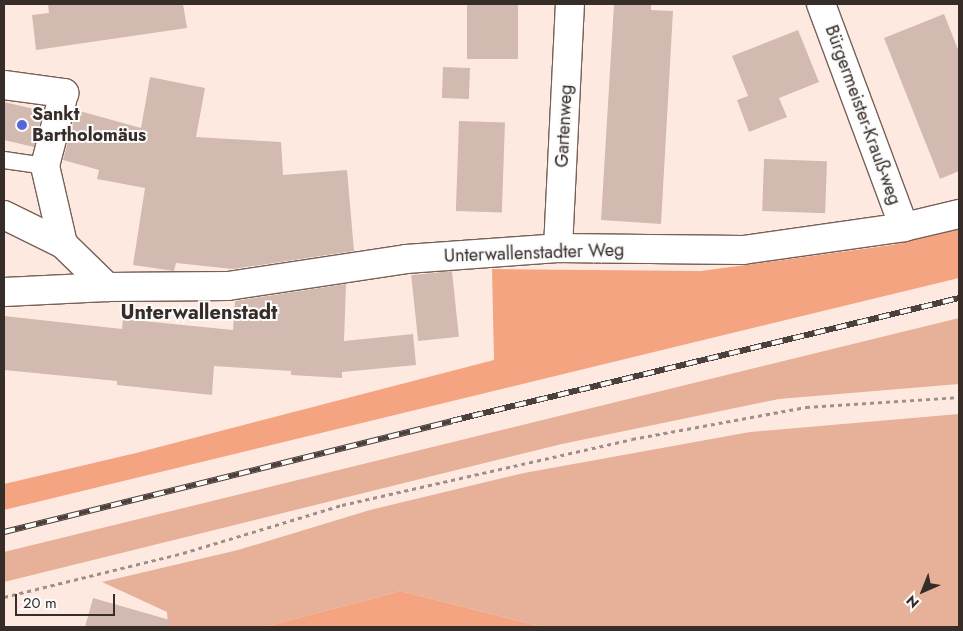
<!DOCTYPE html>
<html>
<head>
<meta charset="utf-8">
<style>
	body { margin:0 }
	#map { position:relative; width:963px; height:631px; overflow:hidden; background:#fee9e0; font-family:Jost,sans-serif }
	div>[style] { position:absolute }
	.green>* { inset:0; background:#e7b098 }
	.forest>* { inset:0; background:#f4a481 }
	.building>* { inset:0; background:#d3bab0; transform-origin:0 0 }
	.path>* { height:3px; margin-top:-1.5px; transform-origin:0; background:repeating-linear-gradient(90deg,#9e8f88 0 4px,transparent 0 8px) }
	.roads { filter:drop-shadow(1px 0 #766157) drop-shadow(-1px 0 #766157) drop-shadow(0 1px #766157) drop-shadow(0 -1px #766157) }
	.lane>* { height:16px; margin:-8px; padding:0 8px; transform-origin:8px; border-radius:8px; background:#fff }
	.street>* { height:28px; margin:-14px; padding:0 14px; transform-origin:14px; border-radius:14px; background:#fff }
	.rail>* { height:5.5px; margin-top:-2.75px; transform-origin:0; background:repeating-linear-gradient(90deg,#fbfbfb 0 11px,#4b403b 0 22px); box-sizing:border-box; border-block:1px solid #4b403b }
	.dots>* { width:14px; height:14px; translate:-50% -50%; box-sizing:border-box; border:2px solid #fbfbfb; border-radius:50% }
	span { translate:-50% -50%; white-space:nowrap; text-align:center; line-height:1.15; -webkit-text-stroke:4px #fbfbfb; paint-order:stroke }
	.poi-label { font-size:18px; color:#362c28; font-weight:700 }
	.left { translate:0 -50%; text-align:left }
	.street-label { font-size:18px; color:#362c28 }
	.quarter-label { font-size:20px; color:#362c28; font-weight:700 }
	.frame { position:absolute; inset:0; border:5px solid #362c28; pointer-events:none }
	.north { position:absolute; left:898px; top:566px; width:50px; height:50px; -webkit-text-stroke:4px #fbfbfb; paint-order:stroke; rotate:224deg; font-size:14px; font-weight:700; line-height:20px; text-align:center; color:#362c28 }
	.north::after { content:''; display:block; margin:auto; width:18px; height:22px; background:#362c28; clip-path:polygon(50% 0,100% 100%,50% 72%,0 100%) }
	.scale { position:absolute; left:15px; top:594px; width:100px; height:22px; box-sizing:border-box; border:2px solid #362c28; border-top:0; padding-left:6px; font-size:15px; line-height:18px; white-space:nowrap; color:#362c28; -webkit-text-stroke:4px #fbfbfb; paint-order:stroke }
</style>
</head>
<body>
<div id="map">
	<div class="green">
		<div style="clip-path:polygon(959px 318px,959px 384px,779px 399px,562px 444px,4px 582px,4px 552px)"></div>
		<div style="clip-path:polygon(959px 414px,959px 627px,542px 627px,401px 591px,264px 627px,168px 627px,167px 612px,102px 582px,238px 550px,370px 510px,524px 473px,750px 432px)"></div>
	</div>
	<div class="forest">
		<div style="clip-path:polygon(959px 229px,959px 278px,4px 510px,4px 484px,136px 453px,494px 360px,492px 269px,701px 271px,892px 245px)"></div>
		<div style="clip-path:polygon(401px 591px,542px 627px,264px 627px)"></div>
	</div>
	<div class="building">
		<div style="clip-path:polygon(48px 4px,183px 4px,187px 28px,36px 50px,32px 15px,49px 13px)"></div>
		<div style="left:467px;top:4px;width:51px;height:55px"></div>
		<div style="clip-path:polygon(614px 4px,651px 4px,651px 10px,673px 11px,661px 224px,601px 220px)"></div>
		<div style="clip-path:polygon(944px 14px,959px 52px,959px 171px,940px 179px,884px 38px)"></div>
		<div style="clip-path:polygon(798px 30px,819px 82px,779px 98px,787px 117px,749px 132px,737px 100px,748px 96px,732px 56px)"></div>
		<div style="left:443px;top:67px;width:27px;height:31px;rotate:2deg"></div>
		<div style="clip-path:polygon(150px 77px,205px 88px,196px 137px,281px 142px,283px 175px,347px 170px,354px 251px,233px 269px,176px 263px,174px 271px,133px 265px,145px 188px,97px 179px,99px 170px,63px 160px,76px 110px,141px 128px)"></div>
		<div style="clip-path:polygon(4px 102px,43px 111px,34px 147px,4px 140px)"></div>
		<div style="left:459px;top:121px;width:46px;height:90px;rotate:2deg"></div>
		<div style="left:764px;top:159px;width:63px;height:52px;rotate:2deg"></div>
		<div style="left:452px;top:271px;width:66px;height:41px;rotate:84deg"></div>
		<div style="clip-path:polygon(346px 284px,344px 341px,413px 334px,416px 365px,342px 372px,342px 378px,291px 375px,291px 371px,214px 366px,212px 395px,117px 385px,117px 381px,4px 370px,4px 316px,122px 329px,123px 319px,233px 330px,235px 301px)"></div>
		<div style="clip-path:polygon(93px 598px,170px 620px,169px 627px,85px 627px)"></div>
	</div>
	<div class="path">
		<div style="left:4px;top:597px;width:184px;rotate:-13.8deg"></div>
		<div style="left:183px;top:553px;width:166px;rotate:-16.8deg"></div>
		<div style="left:342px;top:505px;width:297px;rotate:-12.8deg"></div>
		<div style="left:632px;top:439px;width:177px;rotate:-10.4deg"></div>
		<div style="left:806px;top:407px;width:153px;rotate:-3.7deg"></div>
	</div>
	<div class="roads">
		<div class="lane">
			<div style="left:4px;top:160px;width:41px;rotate:8.3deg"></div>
		</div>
		<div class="street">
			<div style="left:821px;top:4px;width:238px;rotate:69.6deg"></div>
			<div style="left:4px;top:85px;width:61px;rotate:7.6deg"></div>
			<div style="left:64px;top:93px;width:75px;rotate:104.6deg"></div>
			<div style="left:45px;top:166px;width:80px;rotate:77deg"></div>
			<div style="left:4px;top:215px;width:66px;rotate:26.2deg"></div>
			<div style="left:63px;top:244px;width:62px;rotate:44.3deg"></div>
			<div style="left:107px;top:287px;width:103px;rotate:177.2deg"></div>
			<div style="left:558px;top:248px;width:244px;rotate:-87.2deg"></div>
			<div style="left:107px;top:287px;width:121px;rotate:-0.5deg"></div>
			<div style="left:228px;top:286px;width:180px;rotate:-8.6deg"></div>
			<div style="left:406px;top:259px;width:152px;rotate:-4.1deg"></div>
			<div style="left:558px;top:248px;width:185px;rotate:0.6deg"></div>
			<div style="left:743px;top:250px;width:163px;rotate:-8.1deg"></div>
			<div style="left:904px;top:227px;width:57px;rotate:-13.3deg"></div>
		</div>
	</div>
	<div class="rail">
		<div style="left:4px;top:532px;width:461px;rotate:-13.9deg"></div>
		<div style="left:451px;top:421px;width:523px;rotate:-13.61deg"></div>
	</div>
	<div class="dots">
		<div style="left:22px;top:125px;background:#56d"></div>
	</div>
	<div class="poi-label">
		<span class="left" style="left:32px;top:125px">Sankt<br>Bartholomäus</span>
	</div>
	<div class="street-label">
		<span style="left:863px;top:115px;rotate:70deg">Bürgermeister-Krauß-weg</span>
		<span style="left:564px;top:126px;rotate:-87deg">Gartenweg</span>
		<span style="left:534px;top:253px;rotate:-2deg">Unterwallenstadter Weg</span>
	</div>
	<div class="quarter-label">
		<span style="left:199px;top:312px">Unterwallenstadt</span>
	</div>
	<div class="frame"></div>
	<div class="north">N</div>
	<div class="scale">20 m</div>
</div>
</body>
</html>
